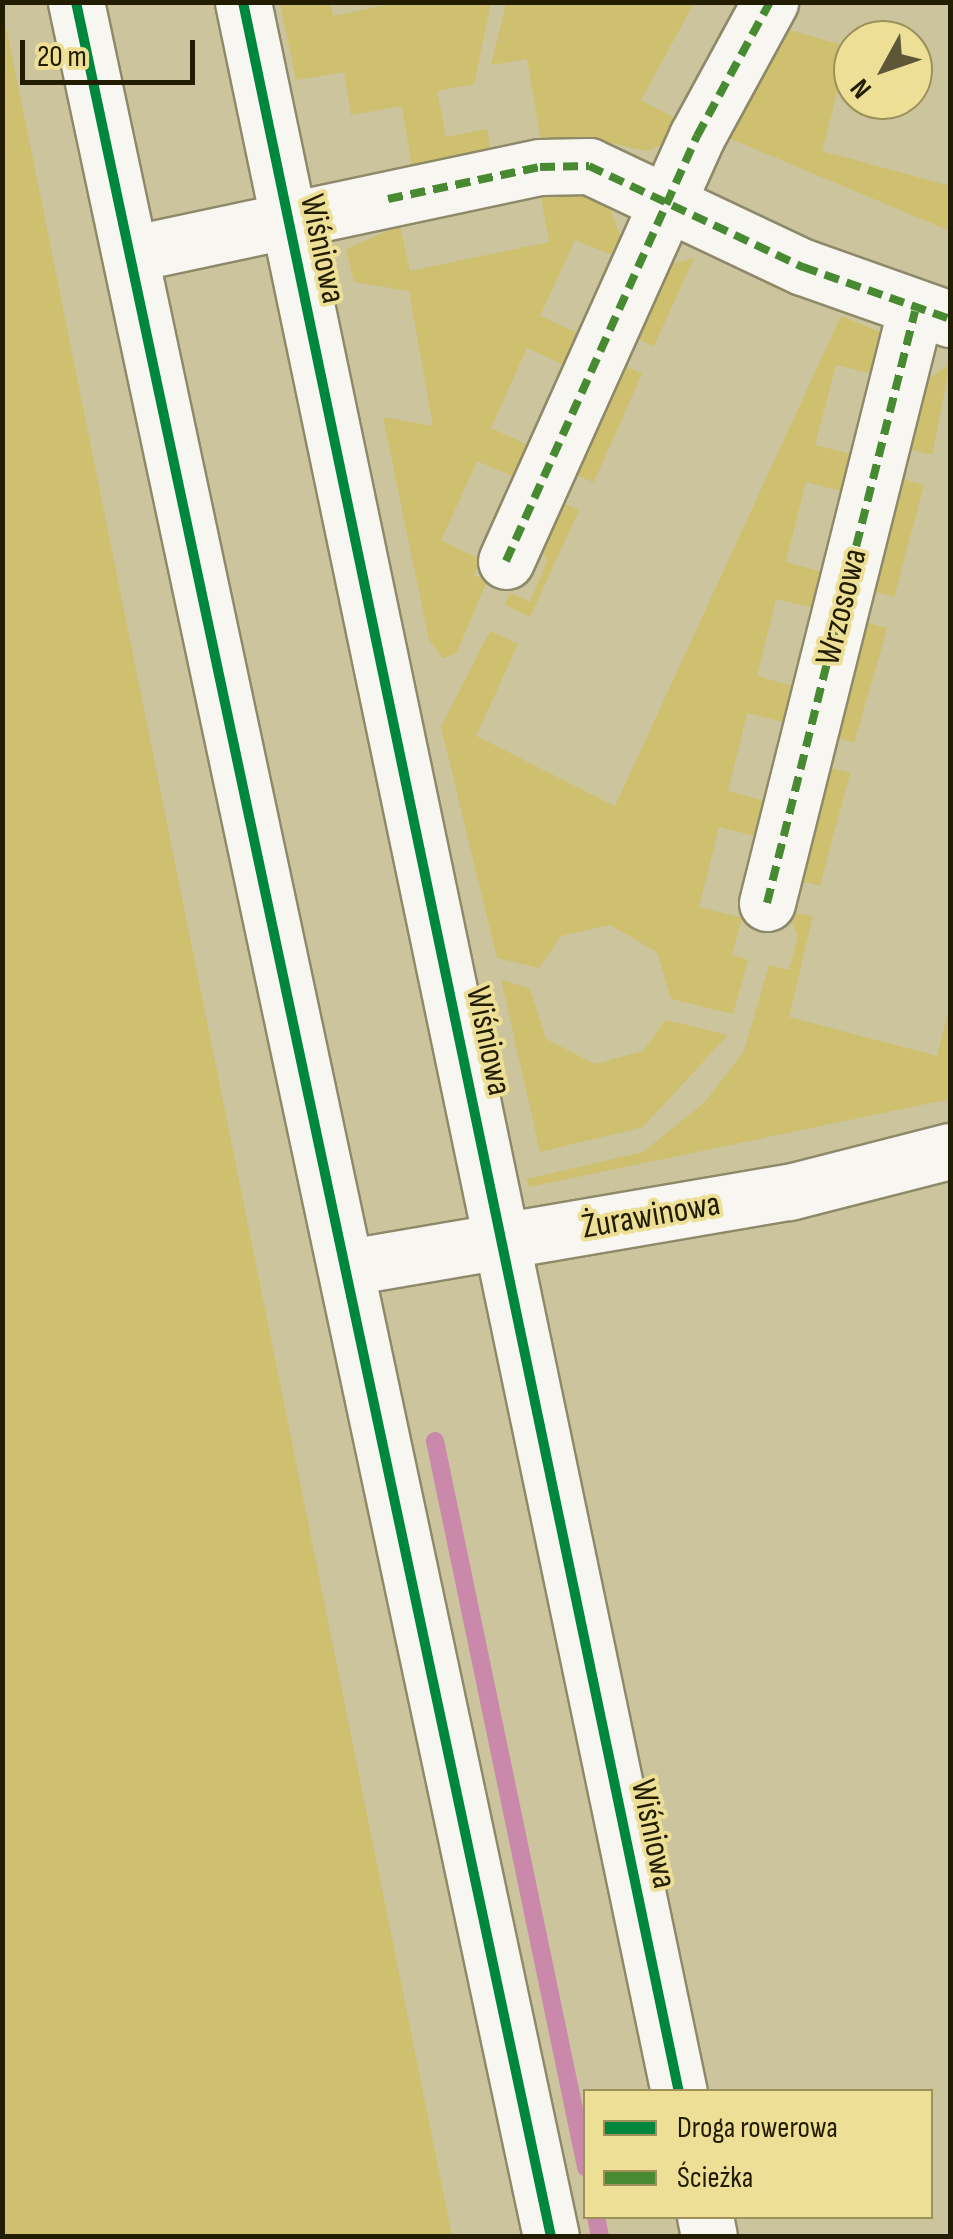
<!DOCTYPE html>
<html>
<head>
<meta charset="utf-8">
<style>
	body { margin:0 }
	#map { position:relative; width:953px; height:2239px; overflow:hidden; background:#cbc49d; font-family:"Sofia Sans Condensed",sans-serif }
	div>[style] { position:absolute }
	.green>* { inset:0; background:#cec06e; transform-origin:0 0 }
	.stream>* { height:18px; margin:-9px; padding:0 9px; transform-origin:9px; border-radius:9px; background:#ca88aa }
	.roads { filter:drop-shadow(2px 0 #8e8969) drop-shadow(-2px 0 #8e8969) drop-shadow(0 2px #8e8969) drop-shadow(0 -2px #8e8969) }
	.minor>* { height:55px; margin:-27.5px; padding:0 27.5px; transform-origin:27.5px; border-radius:27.5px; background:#f7f6f0 }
	.quiet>* { height:8px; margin-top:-4px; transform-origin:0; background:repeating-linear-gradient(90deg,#488a32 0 15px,transparent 0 23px) }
	.cycleway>* { height:10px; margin:-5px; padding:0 5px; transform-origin:5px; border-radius:5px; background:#00873e }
	span { translate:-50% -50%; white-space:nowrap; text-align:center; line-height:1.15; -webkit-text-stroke:8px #eddf96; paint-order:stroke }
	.street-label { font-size:35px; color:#221c00 }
	.frame { position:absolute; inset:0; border:5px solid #221c00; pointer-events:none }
	.legend { position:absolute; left:583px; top:2089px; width:350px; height:130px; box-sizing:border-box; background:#eddf96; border:2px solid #9c915a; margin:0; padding:12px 18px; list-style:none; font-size:30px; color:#221c00 }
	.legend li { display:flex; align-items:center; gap:20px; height:50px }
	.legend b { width:50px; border:2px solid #9c915a }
	.north { position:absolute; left:833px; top:20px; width:100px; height:100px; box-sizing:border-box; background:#eddf96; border:2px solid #9c915a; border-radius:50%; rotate:230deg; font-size:28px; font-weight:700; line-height:40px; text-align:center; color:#221c00 }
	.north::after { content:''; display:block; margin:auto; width:35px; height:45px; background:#5d5737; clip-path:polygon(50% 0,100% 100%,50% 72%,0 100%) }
	.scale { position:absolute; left:20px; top:40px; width:175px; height:45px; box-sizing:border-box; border:5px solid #221c00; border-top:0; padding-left:12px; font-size:30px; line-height:35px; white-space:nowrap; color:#221c00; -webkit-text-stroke:8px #eddf96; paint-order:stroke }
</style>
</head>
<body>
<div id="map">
	<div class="green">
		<div style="clip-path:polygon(280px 3px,330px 3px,333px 16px,396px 3px,491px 3px,474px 84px,437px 91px,446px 137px,487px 129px,491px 152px,412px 167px,402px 106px,351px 115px,344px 72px,296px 80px)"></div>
		<div style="clip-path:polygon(506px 3px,694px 3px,641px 100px,680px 121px,670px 141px,647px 151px,598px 140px,541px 141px,527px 59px,491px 65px)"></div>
		<div style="clip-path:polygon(2px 11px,3px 11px,452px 2236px,3px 2236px)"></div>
		<div style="clip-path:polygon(783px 28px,849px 47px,822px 151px,950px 186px,950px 231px,724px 136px)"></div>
		<div style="clip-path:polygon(569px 192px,609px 206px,622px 241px,617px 257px,575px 240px,540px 316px,582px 335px,567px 366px,527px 348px,491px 428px,532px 447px,517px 478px,477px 461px,441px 541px,481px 559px,474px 575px,487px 581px,456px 654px,443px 658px,429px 640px,383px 417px,433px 426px,409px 291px,354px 282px,346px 249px,400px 226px,410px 271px,549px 242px,541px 197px)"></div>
		<div style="clip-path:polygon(694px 258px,654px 346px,633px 337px,668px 265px)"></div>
		<div style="clip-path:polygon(841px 316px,880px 332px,879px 375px,836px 365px,815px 445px,859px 456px,849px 493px,806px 482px,786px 562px,829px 574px,820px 609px,776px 599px,757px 676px,800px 688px,790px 724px,747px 713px,728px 791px,771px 803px,762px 838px,719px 827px,699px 907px,742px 918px,732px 955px,748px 960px,733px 1014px,671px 999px,657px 952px,610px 925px,561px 936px,539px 968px,497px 958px,441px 727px,490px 631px,518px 644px,476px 736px,615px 806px)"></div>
		<div style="left:620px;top:364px;width:24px;height:119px;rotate:24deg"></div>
		<div style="clip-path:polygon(950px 364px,932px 455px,905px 448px,925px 381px)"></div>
		<div style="left:898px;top:478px;width:27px;height:116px;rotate:15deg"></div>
		<div style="clip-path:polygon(555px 500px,579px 510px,530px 617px,505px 605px,510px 593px,530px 602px,547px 561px,537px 544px)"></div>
		<div style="left:862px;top:621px;width:26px;height:119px;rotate:16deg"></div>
		<div style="left:824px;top:766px;width:27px;height:117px;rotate:15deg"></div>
		<div style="clip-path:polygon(788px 912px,813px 916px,789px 1017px,937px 1056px,950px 1004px,950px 1099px,529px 1187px,527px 1179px,643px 1152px,705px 1102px,744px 1051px,769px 965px,789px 970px,798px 937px)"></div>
		<div style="clip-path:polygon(501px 979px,530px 989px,546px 1039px,595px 1064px,643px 1051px,666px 1020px,728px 1035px,643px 1127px,540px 1152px)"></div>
	</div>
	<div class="stream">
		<div style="left:435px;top:1441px;width:742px;rotate:78.25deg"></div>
		<div style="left:596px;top:2216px;width:20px;rotate:79deg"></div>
	</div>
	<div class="roads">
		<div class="minor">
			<div style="left:76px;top:2px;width:2284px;rotate:78deg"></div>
			<div style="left:243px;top:2px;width:2135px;rotate:78.22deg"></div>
			<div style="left:130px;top:254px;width:419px;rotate:-12deg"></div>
			<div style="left:540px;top:167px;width:49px;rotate:-1.2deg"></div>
			<div style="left:589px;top:166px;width:237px;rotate:25.3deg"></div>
			<div style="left:803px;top:267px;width:156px;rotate:19.5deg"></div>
			<div style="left:506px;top:561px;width:466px;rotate:-65.8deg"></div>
			<div style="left:697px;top:136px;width:153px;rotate:-61.4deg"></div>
			<div style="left:767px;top:903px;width:610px;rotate:-75.96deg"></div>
			<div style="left:349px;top:1267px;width:446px;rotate:-9.7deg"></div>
			<div style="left:789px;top:1192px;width:166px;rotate:-14.3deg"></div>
			<div style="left:705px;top:2216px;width:20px;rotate:79deg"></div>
		</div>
	</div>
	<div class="quiet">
		<div style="left:388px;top:199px;width:155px;rotate:-11.9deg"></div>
		<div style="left:540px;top:167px;width:49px;rotate:-1.2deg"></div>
		<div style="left:589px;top:166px;width:237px;rotate:25.3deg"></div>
		<div style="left:803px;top:267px;width:156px;rotate:19.5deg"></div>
		<div style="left:506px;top:561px;width:466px;rotate:-65.8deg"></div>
		<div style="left:697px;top:136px;width:153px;rotate:-61.4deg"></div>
		<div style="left:767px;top:903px;width:610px;rotate:-75.96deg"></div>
	</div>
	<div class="cycleway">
		<div style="left:76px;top:2px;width:2284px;rotate:78deg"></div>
		<div style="left:243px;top:2px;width:2135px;rotate:78.22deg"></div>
	</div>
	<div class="street-label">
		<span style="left:322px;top:249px;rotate:78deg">Wiśniowa</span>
		<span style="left:842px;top:607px;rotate:-76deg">Wrzosowa</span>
		<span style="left:488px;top:1041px;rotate:78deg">Wiśniowa</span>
		<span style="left:651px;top:1216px;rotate:-10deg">Żurawinowa</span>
		<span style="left:653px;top:1834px;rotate:78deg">Wiśniowa</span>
	</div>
	<div class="frame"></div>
	<ul class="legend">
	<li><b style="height:12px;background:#00873e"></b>Droga rowerowa</li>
	<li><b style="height:12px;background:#488a32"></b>Ścieżka</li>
	</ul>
	<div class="north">N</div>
	<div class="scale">20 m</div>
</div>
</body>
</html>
